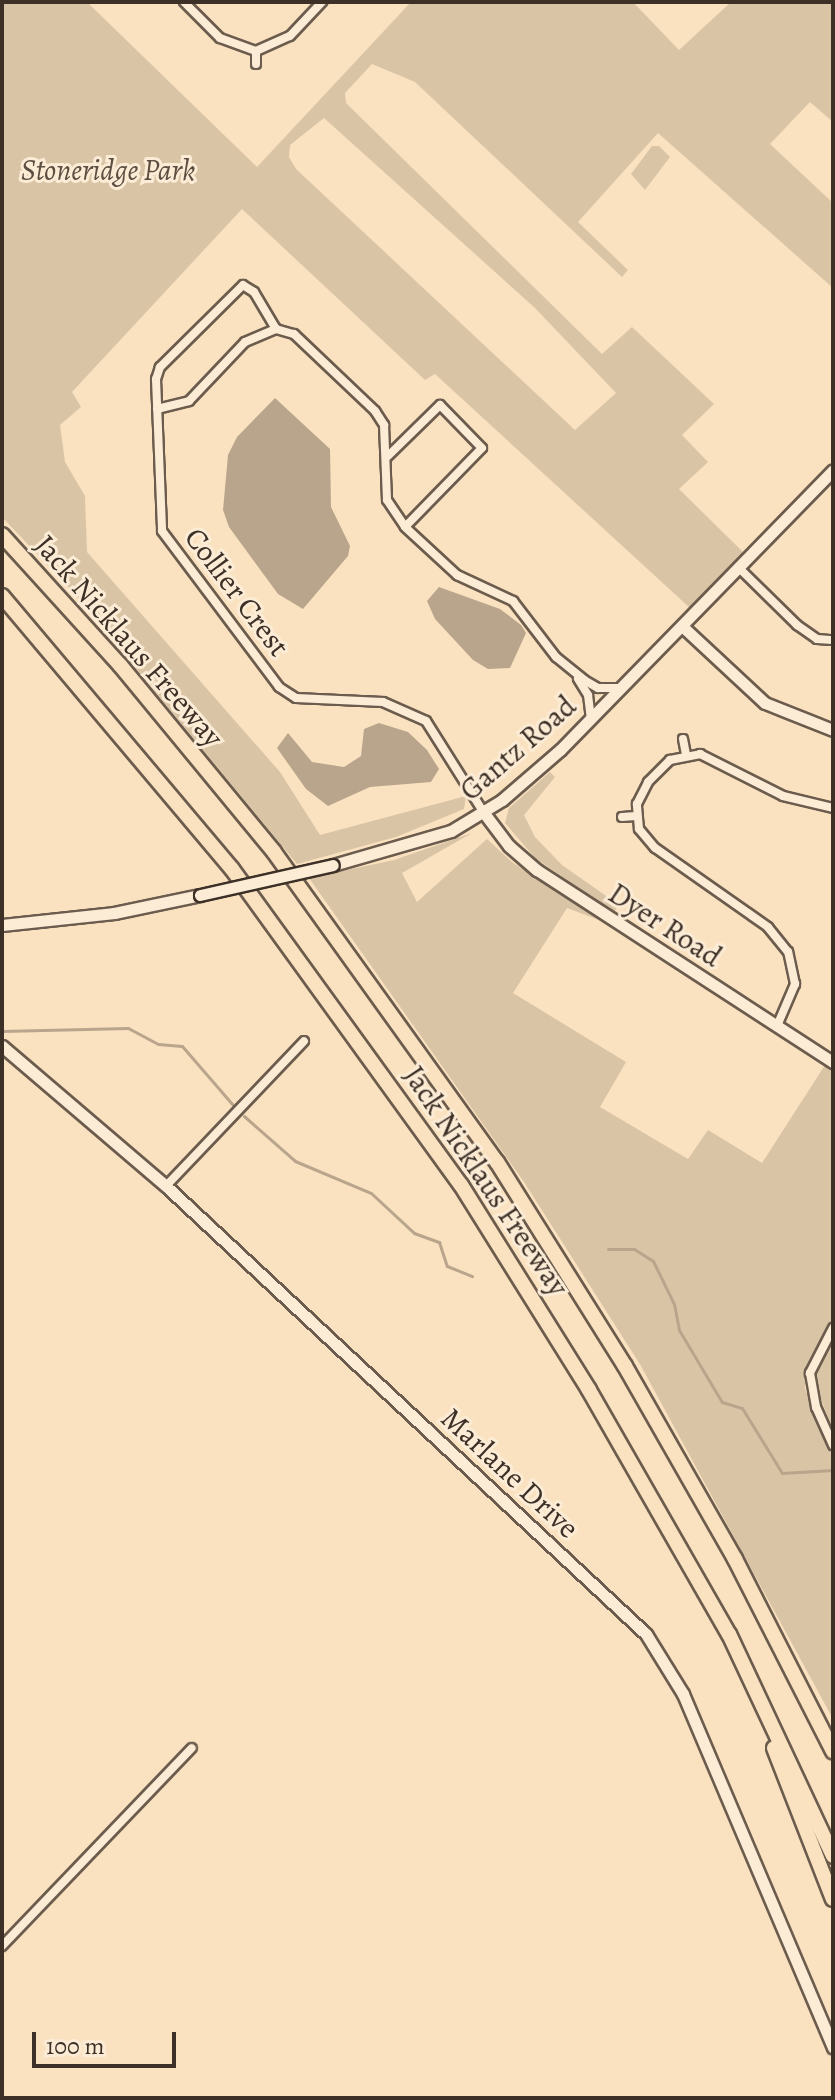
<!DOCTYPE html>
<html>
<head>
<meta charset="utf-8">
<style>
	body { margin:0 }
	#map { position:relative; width:835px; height:2100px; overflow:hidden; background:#fae2c0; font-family:Alegreya,serif }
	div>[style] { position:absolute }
	.green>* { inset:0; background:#dac4a6 }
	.water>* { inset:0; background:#b9a58c }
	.stream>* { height:3px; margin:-1.5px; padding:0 1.5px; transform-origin:1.5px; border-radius:1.5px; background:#b9a58c }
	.roads { filter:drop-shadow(2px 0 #6c5c4d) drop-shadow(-2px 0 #6c5c4d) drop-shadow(0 2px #6c5c4d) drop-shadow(0 -2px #6c5c4d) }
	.street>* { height:8px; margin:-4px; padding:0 4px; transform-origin:4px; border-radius:4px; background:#fcecd6 }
	.secondary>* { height:11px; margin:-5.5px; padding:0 5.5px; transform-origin:5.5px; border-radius:5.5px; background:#fcecd6 }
	.highway>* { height:14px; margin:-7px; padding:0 7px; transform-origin:7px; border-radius:7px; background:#fae2c0 }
	.bridges { filter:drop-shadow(2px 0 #3c3027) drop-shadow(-2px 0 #3c3027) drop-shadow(0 2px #3c3027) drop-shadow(0 -2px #3c3027) }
	.secondary-bridge>* { height:11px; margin:-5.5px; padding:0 5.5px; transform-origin:5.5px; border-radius:5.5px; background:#fcecd6 }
	span { translate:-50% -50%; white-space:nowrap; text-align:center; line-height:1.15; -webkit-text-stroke:6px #fcecd6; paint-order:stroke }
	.park-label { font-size:30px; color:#5c4e40; font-style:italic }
	.street-label { font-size:30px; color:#3c3027 }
	.frame { position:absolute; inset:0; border:4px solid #3c3027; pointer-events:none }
	.scale { position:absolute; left:32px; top:2032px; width:144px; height:36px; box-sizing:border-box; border:4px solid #3c3027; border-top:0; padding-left:10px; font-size:24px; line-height:28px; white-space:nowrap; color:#3c3027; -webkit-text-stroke:6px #fcecd6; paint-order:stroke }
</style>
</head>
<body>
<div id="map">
	<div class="green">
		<div style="clip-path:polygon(evenodd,2px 2px,87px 2px,257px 167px,411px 2px,633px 2px,679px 50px,731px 2px,833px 2px,833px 122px,810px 102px,770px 144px,833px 203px,833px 288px,658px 133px,578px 222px,628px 270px,622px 277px,415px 82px,372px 64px,345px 93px,346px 103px,602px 354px,632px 327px,714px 404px,682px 435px,708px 462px,679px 489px,744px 553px,690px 608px,435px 374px,425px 380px,242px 209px,72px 392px,81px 407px,60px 425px,65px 462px,85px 496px,87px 552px,280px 772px,320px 835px,466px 796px,464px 809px,396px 837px,297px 864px,74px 593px,2px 517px,2px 2px,324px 118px,535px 308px,616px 393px,575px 430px,296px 169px,289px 157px,290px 145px,324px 118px)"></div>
		<div style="clip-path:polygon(652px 146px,659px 146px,670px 157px,645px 190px,631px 174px)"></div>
		<div style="clip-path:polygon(550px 772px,555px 777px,524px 815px,535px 837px,562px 865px,619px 905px,614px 912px,535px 858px,505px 823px,509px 808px)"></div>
		<div style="clip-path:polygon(472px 833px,402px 873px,417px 902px,487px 839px,512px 862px,599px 920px,567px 908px,513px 993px,626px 1062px,600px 1107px,688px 1159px,708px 1130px,762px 1163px,825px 1065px,833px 1069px,833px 1321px,806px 1371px,805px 1389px,833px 1459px,833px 1719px,641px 1366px,524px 1182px,309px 878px,394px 860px)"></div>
		<div style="clip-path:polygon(833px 1335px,833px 1429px,815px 1385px,817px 1363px)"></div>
	</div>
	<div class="water">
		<div style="clip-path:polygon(275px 398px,330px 449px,331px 507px,350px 546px,348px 556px,303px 609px,278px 594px,229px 527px,223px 510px,228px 455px,237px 437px)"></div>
		<div style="clip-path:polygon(439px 587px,500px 609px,521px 625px,526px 633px,510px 668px,488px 669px,473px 660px,435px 619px,427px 601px)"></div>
		<div style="clip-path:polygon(379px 723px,408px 732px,427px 750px,439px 769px,431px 782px,370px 787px,328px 806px,306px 789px,277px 748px,288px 733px,312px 762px,344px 767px,361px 756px,364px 729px)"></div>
	</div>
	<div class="stream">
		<div style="left:2px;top:1031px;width:126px;rotate:-1.4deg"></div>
		<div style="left:128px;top:1028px;width:34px;rotate:28deg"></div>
		<div style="left:158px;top:1044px;width:24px;rotate:5deg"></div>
		<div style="left:182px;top:1046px;width:78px;rotate:49.2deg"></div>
		<div style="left:244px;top:1116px;width:68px;rotate:41.4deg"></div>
		<div style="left:295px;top:1161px;width:82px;rotate:22.8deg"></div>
		<div style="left:371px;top:1193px;width:59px;rotate:42.9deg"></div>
		<div style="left:414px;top:1233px;width:27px;rotate:20deg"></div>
		<div style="left:439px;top:1242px;width:25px;rotate:72deg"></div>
		<div style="left:447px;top:1266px;width:27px;rotate:22deg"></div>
		<div style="left:608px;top:1249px;width:26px"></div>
		<div style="left:634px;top:1249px;width:22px;rotate:32deg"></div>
		<div style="left:653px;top:1261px;width:48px;rotate:64deg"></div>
		<div style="left:674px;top:1304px;width:26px;rotate:79deg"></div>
		<div style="left:679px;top:1330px;width:84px;rotate:59.2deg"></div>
		<div style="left:722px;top:1402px;width:21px;rotate:17deg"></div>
		<div style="left:742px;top:1408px;width:76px;rotate:58.4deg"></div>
		<div style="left:782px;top:1473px;width:51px;rotate:-3.4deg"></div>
	</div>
	<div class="roads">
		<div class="street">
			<div style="left:184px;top:2px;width:51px;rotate:45deg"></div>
			<div style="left:220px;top:38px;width:38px;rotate:20deg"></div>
			<div style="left:256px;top:51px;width:37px;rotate:-24deg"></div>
			<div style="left:290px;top:36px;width:47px;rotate:-46.7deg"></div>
			<div style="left:256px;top:64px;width:13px;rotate:-90deg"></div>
			<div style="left:276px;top:329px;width:43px;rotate:-120.7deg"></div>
			<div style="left:254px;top:292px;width:13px;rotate:-148deg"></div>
			<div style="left:243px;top:285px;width:117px;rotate:135.3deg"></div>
			<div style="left:160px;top:367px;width:13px;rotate:108deg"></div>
			<div style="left:156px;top:379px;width:152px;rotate:87.7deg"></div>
			<div style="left:162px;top:531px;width:195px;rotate:53.1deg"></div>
			<div style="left:279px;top:687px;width:20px;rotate:33deg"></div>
			<div style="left:296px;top:698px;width:87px;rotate:2.6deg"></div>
			<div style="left:383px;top:702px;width:47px;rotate:23.8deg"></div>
			<div style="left:426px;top:721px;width:109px;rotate:57.8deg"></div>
			<div style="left:276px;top:329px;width:19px;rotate:16deg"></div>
			<div style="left:294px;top:334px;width:112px;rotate:43.5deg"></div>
			<div style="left:375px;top:411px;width:17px;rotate:57deg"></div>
			<div style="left:384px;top:425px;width:75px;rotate:87.7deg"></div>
			<div style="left:387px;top:500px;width:32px;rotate:56deg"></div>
			<div style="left:405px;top:527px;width:71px;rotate:42.7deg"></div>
			<div style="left:457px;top:575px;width:62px;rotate:24.9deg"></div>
			<div style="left:513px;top:601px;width:71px;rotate:52.5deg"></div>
			<div style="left:556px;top:657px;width:36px;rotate:39deg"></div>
			<div style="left:584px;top:680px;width:16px;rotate:30deg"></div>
			<div style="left:598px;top:688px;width:23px"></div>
			<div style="left:157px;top:409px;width:33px;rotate:-14deg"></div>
			<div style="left:189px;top:401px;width:81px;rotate:-46.5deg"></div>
			<div style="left:245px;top:342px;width:34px;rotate:-23deg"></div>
			<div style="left:388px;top:456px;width:73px;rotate:-44.4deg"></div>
			<div style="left:440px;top:405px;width:60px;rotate:45.7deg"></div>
			<div style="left:482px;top:448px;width:110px;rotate:134.3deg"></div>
			<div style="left:738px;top:567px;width:83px;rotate:44.5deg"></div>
			<div style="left:797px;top:625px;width:24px;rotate:35deg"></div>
			<div style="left:817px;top:639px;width:16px;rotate:4deg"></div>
			<div style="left:578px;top:679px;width:19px;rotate:58deg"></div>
			<div style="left:588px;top:695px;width:23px;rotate:83deg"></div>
			<div style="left:683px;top:739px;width:16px;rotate:79deg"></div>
			<div style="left:622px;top:817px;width:14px;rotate:-4deg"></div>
			<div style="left:777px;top:1026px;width:46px;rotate:-66.8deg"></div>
			<div style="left:795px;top:984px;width:33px;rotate:-102deg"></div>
			<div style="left:788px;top:952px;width:32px;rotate:-129deg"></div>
			<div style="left:768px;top:927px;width:138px;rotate:-145deg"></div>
			<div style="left:655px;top:848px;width:25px;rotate:-130deg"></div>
			<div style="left:639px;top:829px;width:25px;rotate:-95deg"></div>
			<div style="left:637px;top:804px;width:25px;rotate:-63deg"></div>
			<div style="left:648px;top:782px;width:31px;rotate:-45deg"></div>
			<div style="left:670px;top:760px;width:31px;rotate:-11deg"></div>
			<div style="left:700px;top:754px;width:93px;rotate:26.8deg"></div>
			<div style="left:783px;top:796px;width:51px;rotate:13.5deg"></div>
			<div style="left:166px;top:1186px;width:200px;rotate:-46.4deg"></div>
			<div style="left:833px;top:1328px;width:51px;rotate:117.1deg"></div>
			<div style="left:810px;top:1373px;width:35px;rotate:80deg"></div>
			<div style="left:816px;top:1407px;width:42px;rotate:65.9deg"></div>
			<div style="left:2px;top:1946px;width:274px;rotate:-46.2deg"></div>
		</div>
		<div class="secondary">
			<div style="left:682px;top:626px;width:113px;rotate:42.9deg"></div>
			<div style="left:765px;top:703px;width:73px;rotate:21.7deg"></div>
			<div style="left:484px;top:813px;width:41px;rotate:52.9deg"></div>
			<div style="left:509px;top:846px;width:37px;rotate:41deg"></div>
			<div style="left:537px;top:870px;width:353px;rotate:33deg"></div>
			<div style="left:333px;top:865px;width:123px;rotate:-16.1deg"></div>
			<div style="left:451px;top:831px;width:60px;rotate:-31.3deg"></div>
			<div style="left:502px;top:800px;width:77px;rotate:-40.8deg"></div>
			<div style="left:560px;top:750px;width:391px;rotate:-45.7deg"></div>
			<div style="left:2px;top:925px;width:113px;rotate:-6.1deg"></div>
			<div style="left:114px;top:913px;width:88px;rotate:-11.8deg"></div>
			<div style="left:2px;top:1046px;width:216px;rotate:40.5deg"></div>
			<div style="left:166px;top:1186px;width:657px;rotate:43.03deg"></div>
			<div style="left:646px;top:1634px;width:70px;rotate:58.3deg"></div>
			<div style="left:683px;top:1694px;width:384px;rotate:67deg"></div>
		</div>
		<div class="highway">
			<div style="left:2px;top:535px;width:176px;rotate:47.8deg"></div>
			<div style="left:120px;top:665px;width:242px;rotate:50.5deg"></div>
			<div style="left:274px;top:852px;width:382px;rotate:54.3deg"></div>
			<div style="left:497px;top:1162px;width:241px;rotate:57.9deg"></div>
			<div style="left:625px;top:1366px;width:222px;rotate:60.3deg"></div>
			<div style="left:735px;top:1559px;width:216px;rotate:63deg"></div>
			<div style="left:2px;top:596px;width:357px;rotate:49.9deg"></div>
			<div style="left:232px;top:869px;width:390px;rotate:54.1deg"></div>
			<div style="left:461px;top:1185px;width:242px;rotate:58deg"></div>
			<div style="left:589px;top:1390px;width:281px;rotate:60.2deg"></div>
			<div style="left:729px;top:1634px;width:245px;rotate:64.9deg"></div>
			<div style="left:774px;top:1748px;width:162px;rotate:68.7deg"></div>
		</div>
	</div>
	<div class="bridges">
		<div class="secondary-bridge">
			<div style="left:200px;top:895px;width:136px;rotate:-12.7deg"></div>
		</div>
	</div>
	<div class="park-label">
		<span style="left:108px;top:170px">Stoneridge Park</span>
	</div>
	<div class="street-label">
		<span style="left:237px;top:592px;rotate:53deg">Collier Crest</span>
		<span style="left:129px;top:641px;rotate:49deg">Jack Nicklaus Freeway</span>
		<span style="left:518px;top:748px;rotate:-41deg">Gantz Road</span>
		<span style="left:665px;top:925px;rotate:33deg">Dyer Road</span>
		<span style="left:486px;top:1181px;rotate:56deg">Jack Nicklaus Freeway</span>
		<span style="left:510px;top:1473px;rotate:43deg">Marlane Drive</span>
	</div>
	<div class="frame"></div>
	<div class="scale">100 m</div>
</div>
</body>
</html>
